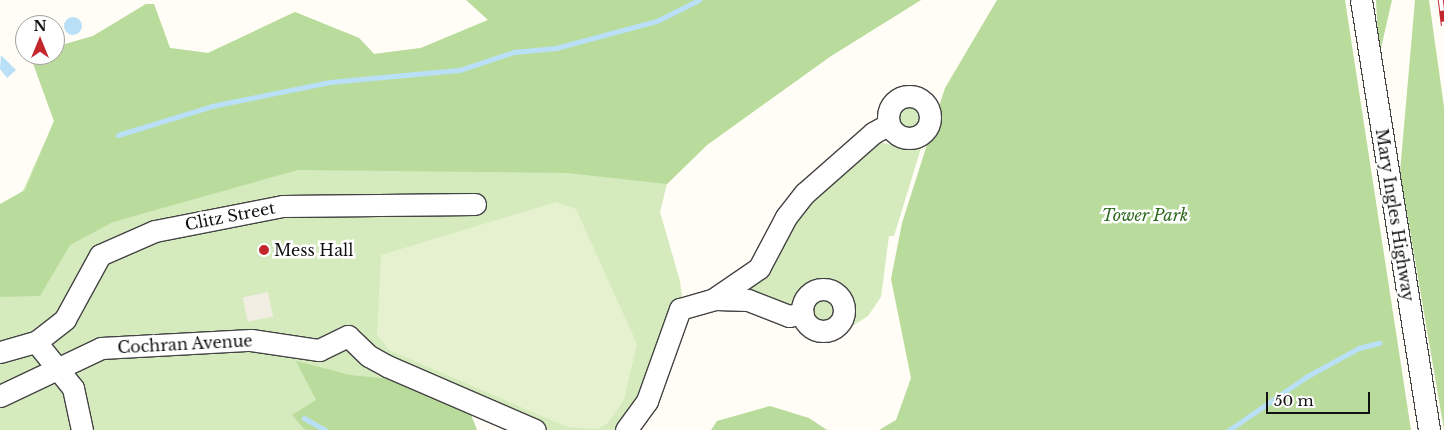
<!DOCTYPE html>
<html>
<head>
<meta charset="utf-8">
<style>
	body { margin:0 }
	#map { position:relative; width:1444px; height:430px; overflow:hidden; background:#fffdf5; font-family:"Libre Baskerville",serif }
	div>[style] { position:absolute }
	.green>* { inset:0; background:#d5ebbd }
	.round { border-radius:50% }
	.forest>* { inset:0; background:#b9dc9c }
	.pitch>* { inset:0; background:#e6f2cf }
	.plaza>* { inset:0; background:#f1ede2; transform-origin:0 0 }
	.water>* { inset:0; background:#b9e0f7 }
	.stream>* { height:4.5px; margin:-2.25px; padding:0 2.25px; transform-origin:2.25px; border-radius:2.25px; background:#b9e0f7 }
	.roads { filter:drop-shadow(1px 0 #444) drop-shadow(-1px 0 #444) drop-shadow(0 1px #444) drop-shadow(0 -1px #444) }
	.minor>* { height:21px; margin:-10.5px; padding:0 10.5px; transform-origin:10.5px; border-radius:10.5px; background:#fff }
	.minor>.ring { margin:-10.5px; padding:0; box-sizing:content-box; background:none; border:21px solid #fff; border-radius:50% }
	.rail>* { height:5.5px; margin-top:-2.75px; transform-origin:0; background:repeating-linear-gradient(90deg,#fff 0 11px,#c4262e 0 22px); box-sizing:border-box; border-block:1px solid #c4262e }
	.dots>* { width:14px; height:14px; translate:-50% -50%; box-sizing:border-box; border:2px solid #fff; border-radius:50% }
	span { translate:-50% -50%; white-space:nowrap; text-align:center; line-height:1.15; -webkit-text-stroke:5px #fff; paint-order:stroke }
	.park-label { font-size:16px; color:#2f6b1f; font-style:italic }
	.street-label { font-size:16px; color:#111 }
	.poi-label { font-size:16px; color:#111 }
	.left { translate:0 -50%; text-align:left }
	.north { position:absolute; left:15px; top:15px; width:50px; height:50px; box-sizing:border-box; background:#fff; border:1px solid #a0a0a0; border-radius:50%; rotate:0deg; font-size:14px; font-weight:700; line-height:20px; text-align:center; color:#111 }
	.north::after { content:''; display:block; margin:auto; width:18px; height:22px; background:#c4262e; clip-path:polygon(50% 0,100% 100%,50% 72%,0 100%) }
	.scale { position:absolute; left:1266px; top:392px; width:104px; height:22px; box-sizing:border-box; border:2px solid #111; border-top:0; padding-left:6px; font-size:15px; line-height:18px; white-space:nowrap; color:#111; -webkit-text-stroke:4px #fff; paint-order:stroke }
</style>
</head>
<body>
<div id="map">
	<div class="green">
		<div style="clip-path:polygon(921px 0,831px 56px,707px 145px,667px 184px,660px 212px,680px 281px,686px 323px,660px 394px,639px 430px,510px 430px,471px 414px,477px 430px,0 430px,0 242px,54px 121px,30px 55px,55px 55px,55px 47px,93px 36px,146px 4px,154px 4px,170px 48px,208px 53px,295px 12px,359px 38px,374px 54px,421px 48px,488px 20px)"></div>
		<div class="round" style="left:895px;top:103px;width:26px;height:26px"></div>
		<div style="clip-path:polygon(876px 141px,900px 147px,922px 145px,894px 236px,889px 236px,881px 297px,868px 316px,840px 334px,851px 304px,843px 288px,831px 283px,806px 288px,791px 308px,741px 290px,796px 215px)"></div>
		<div class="round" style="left:810px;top:297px;width:26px;height:26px"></div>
	</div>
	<div class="forest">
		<div style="clip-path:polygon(466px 0,921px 0,831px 56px,707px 145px,667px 184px,567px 173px,298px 170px,113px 222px,70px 245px,40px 296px,0 297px,0 204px,25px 190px,54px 121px,30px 55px,55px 55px,55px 47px,93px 36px,146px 4px,154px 4px,170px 48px,208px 53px,295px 12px,359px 38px,374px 54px,421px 48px,488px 20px)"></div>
		<div style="clip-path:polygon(997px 0,1345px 0,1411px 430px,879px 430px,896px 420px,911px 378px,891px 279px,902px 223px,945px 88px)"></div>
		<div style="clip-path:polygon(1376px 0,1392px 0,1379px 57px)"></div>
		<div style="clip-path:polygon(1415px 0,1429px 0,1444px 107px,1444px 430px,1400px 172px)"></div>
		<div style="clip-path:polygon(296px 361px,350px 375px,391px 379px,470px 413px,477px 430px,305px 430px,292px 415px,316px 400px)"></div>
		<div style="clip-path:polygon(770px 406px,809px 418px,827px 430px,711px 430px,717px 421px)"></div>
	</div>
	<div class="pitch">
		<div style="clip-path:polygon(556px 202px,576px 209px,637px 344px,624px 400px,608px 423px,597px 429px,567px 427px,389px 350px,377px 335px,381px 255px)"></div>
	</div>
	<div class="plaza">
		<div style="left:268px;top:292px;width:25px;height:26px;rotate:78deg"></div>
	</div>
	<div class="water">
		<div class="round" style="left:64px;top:17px;width:18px;height:18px"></div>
		<div style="clip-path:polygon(1px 55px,16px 70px,7px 78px,0 69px)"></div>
	</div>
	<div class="stream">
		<div style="left:118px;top:135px;width:98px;rotate:-17.1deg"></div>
		<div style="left:212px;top:106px;width:120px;rotate:-11.5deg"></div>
		<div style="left:330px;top:82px;width:131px;rotate:-5.3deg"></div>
		<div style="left:460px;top:70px;width:57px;rotate:-18.4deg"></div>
		<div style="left:514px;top:52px;width:42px;rotate:-5.4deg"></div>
		<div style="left:556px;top:48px;width:105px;rotate:-15deg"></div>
		<div style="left:657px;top:21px;width:47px;rotate:-26.6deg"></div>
		<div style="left:304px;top:418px;width:25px;rotate:29deg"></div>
		<div style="left:1229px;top:430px;width:93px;rotate:-34.5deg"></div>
		<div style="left:1306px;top:377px;width:60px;rotate:-28.7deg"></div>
		<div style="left:1359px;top:348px;width:21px;rotate:-14deg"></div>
	</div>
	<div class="roads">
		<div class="minor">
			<div style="left:1361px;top:0;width:435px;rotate:81deg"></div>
			<div class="ring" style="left:888px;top:96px;width:21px;height:21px"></div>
			<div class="ring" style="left:802px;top:289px;width:21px;height:21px"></div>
			<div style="left:716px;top:299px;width:32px;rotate:2deg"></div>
			<div style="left:748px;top:300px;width:44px;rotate:21.3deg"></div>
			<div style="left:789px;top:316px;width:14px;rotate:-12deg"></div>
			<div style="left:36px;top:342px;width:37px;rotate:-38deg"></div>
			<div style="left:65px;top:319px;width:73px;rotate:-61.3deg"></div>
			<div style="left:100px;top:255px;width:60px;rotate:-23.6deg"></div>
			<div style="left:155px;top:231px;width:130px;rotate:-11.1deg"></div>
			<div style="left:283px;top:206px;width:192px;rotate:-0.6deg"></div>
			<div style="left:0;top:352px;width:37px;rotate:-16deg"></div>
			<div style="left:36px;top:342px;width:59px;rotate:51.2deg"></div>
			<div style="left:73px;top:388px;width:43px;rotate:77.9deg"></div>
			<div style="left:0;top:396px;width:112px;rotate:-25.4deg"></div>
			<div style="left:101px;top:348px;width:150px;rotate:-3.1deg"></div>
			<div style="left:251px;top:340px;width:69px;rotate:8.4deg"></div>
			<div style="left:319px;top:350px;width:32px;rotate:-26deg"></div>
			<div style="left:348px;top:336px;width:29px;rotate:44deg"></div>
			<div style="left:369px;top:356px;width:21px;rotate:29deg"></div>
			<div style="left:387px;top:366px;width:161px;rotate:23.4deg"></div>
			<div style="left:626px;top:430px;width:36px;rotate:-54deg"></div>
			<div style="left:647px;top:401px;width:98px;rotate:-70.3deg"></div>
			<div style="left:680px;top:309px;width:35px;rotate:-16deg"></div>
			<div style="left:714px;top:299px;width:55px;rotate:-34.6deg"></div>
			<div style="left:759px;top:268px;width:58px;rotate:-62.1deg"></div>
			<div style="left:786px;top:217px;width:31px;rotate:-52deg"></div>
			<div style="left:805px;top:193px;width:91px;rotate:-41.4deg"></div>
			<div style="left:873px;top:133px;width:18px;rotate:-29deg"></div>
		</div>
	</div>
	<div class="rail">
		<div style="left:1441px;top:0;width:26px;rotate:83deg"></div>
	</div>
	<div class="dots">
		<div style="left:264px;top:250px;background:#c4262e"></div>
	</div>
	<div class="park-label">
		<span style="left:1145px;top:215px">Tower Park</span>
	</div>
	<div class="street-label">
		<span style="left:1395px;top:215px;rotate:81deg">Mary Ingles Highway</span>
		<span style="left:230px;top:216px;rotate:-11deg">Clitz Street</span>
		<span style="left:185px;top:344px;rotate:-3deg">Cochran Avenue</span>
	</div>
	<div class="poi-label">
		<span class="left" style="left:274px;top:250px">Mess Hall</span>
	</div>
	<div class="north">N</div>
	<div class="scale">50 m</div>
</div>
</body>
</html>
